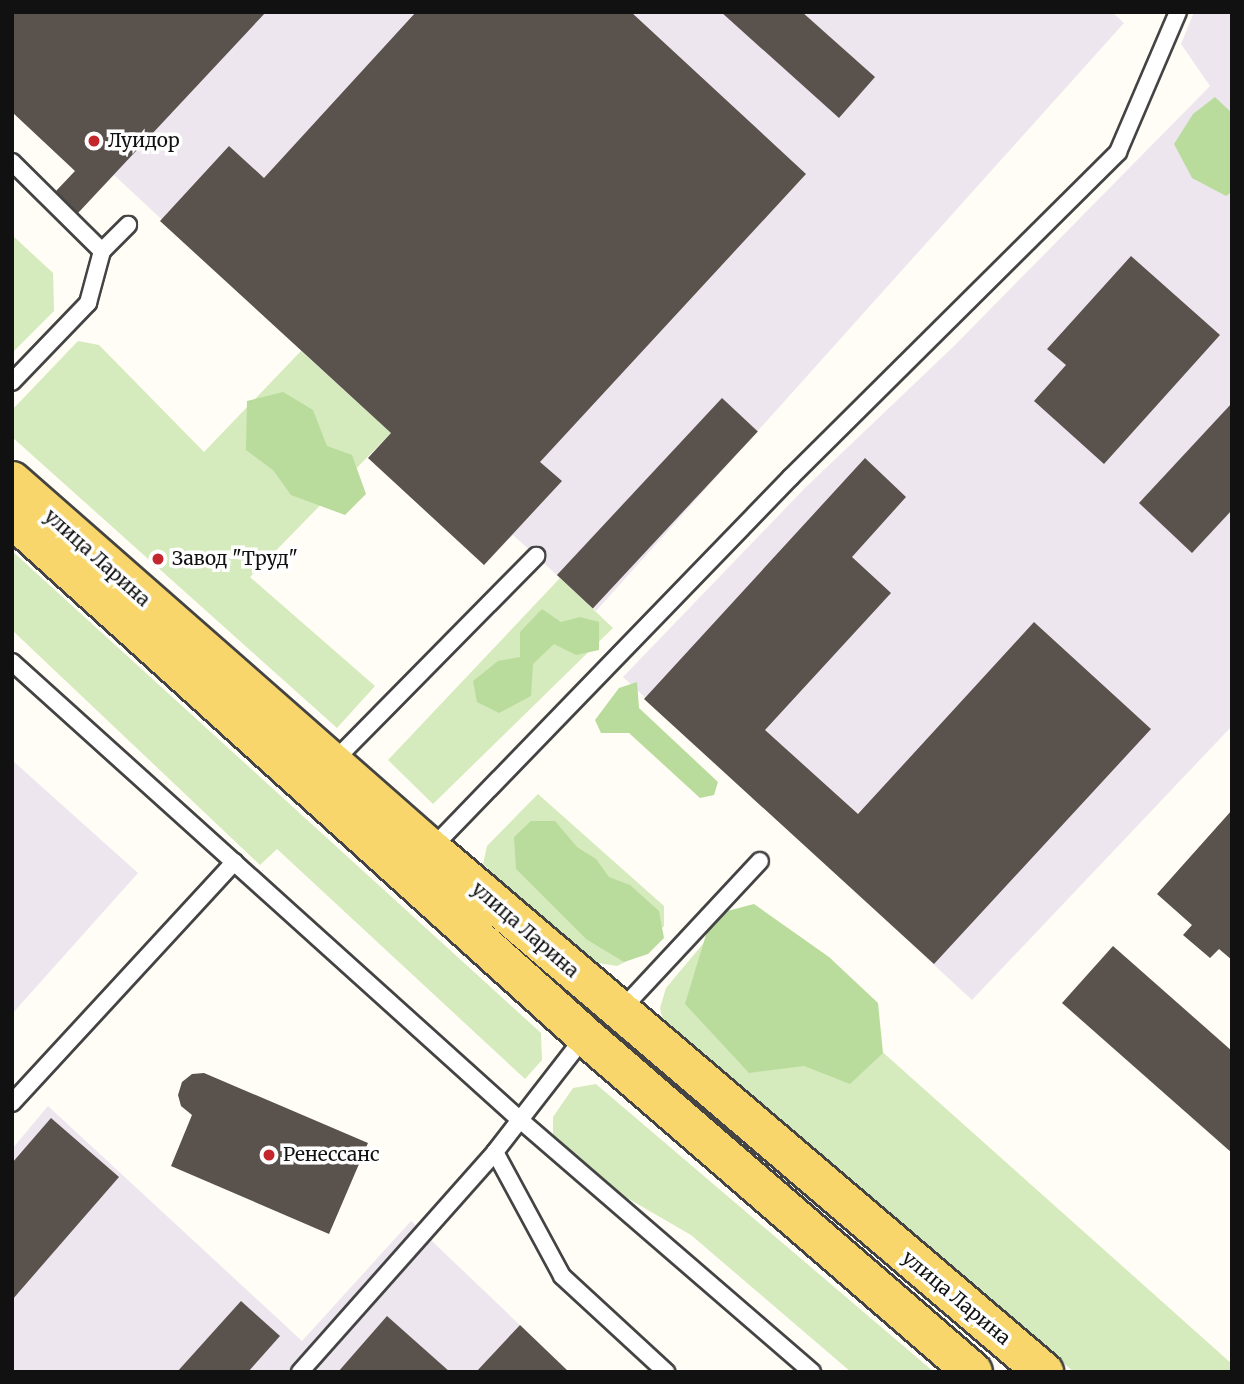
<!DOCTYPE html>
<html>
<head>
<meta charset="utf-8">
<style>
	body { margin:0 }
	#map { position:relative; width:1244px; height:1384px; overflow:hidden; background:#fffdf5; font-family:Merriweather,serif }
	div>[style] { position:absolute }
	.industrial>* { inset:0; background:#eee6ef }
	.green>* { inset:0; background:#d5ebbd }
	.forest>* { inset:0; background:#b9dc9c }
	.building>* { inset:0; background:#5a524d; transform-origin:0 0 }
	.roads { filter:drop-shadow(2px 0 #444) drop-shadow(-2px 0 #444) drop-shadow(0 2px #444) drop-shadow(0 -2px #444) }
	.service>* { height:16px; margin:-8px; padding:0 8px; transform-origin:8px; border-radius:8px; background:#fff }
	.primary>* { height:38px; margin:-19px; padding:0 19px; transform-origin:19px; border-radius:19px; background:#f9d66b }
	.dots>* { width:19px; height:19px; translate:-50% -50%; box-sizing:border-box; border:4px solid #fff; border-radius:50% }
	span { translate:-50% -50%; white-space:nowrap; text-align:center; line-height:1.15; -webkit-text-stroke:7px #fff; paint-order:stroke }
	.poi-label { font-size:19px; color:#111 }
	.left { translate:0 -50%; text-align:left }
	.street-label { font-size:19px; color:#111 }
	.frame { position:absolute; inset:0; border:14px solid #111; pointer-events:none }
</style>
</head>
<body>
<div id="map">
	<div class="industrial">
		<div style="clip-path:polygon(12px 12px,1112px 12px,1124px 23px,596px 611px,513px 535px,484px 565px,368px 458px,391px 433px,114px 175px,76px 215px,54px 194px,75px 171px)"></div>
		<div style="clip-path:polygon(1194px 12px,1232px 12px,1232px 726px,972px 1000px,623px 677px,805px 488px,954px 346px,1210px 86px,1181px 44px)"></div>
		<div style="clip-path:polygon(12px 760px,138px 873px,12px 1014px)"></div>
		<div style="clip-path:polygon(48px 1106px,302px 1341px,411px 1221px,569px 1372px,12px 1372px,12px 1149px)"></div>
	</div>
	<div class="green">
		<div style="clip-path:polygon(12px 235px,53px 273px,54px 311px,12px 353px)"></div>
		<div style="clip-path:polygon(78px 341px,99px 345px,204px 452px,301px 351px,391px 433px,250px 577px,375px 686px,337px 728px,12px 437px,12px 410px)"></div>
		<div style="clip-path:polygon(12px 551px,541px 1033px,542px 1060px,525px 1079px,277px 849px,260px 865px,12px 630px)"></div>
		<div style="clip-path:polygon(560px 578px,613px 628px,433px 804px,388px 760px)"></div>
		<div style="clip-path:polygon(538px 794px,664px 906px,664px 926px,631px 959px,617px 966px,586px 961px,483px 864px,487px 846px)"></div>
		<div style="clip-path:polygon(728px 914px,1232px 1364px,1232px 1372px,1074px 1372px,664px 1025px,660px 1008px,666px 988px)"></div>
		<div style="clip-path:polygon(596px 1084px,934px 1372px,851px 1372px,691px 1235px,622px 1195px,553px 1134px,553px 1117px,573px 1088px)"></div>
	</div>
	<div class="forest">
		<div style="clip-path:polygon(1215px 97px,1232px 113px,1232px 192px,1226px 196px,1192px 178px,1174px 144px,1193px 114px)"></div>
		<div style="clip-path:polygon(283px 392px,313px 410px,327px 446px,352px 455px,366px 494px,345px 515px,291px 495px,273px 470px,246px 450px,247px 401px)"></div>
		<div style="clip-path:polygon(542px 609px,561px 622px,580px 617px,599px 622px,599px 650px,576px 655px,554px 644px,533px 664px,531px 696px,499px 713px,477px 702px,473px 681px,498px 661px,520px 657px,520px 632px)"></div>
		<div style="clip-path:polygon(637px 682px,639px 708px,718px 782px,714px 795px,700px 798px,629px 733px,601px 733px,595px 720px,619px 688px)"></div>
		<div style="clip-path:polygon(531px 821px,555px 821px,577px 847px,596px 859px,609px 877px,630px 885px,659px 911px,664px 938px,648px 954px,624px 962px,586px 939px,516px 869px,514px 837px)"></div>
		<div style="clip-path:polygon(754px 904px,829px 957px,878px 1003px,883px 1053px,850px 1084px,804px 1066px,749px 1073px,685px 1004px,712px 915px)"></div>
	</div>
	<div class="building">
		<div style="clip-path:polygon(12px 12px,266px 12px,78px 213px,56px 191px,75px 171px,12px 112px)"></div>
		<div style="clip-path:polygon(416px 12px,631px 12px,806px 174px,540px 462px,562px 481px,484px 565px,368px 458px,391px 433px,160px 221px,229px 146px,264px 178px)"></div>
		<div style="clip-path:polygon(721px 12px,802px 12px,875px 77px,839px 118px)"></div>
		<div style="clip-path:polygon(1131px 256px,1220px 335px,1104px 464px,1034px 401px,1066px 365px,1047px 349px)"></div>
		<div style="left:722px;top:398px;width:49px;height:242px;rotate:43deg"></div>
		<div style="clip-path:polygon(1232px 403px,1232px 510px,1192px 553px,1139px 503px)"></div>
		<div style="clip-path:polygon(865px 458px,906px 497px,852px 557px,891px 593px,765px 730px,858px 814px,1034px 622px,1151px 729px,934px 964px,644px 699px)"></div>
		<div style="clip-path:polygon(1232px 810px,1232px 960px,1219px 949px,1210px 958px,1183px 935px,1192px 925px,1157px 894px)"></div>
		<div style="clip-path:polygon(1113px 946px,1232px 1051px,1232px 1153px,1062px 1003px)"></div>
		<div style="clip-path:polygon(204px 1073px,368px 1143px,329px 1234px,171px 1166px,192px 1115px,181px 1106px,178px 1095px,182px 1082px,192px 1074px)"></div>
		<div style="clip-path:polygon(51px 1118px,119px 1177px,12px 1300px,12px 1163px)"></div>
		<div style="clip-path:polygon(241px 1301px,280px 1336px,248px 1372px,177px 1372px)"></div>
		<div style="clip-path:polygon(387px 1316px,450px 1372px,338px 1372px)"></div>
		<div style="clip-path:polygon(520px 1325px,569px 1372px,476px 1372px)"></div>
	</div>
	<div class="roads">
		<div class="service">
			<div style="left:12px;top:162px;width:127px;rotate:44.7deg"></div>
			<div style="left:12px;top:382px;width:110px;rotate:-46.1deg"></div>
			<div style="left:88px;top:303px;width:54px;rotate:-74.9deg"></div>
			<div style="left:102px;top:251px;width:37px;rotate:-45deg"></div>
			<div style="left:12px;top:662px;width:683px;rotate:42.03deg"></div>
			<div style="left:519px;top:1119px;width:387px;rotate:40.8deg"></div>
			<div style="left:332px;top:763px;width:291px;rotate:-45.4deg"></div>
			<div style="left:431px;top:849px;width:518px;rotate:-45.94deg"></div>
			<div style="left:791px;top:477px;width:461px;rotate:-44.8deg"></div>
			<div style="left:1118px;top:152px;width:152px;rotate:-66.8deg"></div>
			<div style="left:620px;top:1011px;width:205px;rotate:-47deg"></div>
			<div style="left:585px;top:1036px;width:147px;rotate:127.8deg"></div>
			<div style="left:495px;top:1152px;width:141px;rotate:61.6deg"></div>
			<div style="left:562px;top:1276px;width:142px;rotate:42.7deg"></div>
			<div style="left:12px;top:1103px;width:328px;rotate:-47.3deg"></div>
			<div style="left:300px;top:1372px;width:294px;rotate:-48.4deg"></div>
		</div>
		<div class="primary">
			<div style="left:12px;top:481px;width:558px;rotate:41.29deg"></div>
			<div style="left:431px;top:849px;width:806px;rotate:40.47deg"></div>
			<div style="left:12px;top:518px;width:772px;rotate:42.11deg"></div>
			<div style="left:585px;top:1036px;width:513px;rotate:40.89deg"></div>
		</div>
	</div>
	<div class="dots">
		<div style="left:94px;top:141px;background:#c4262e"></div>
		<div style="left:158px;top:559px;background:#c4262e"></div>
		<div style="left:269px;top:1155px;background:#c4262e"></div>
	</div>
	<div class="poi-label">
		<span class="left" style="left:108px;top:141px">Луидор</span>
		<span class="left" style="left:172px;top:559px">Завод "Труд"</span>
		<span class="left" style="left:283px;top:1155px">Ренессанс</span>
	</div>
	<div class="street-label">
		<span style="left:97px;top:558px;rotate:42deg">улица Ларина</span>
		<span style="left:525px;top:930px;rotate:41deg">улица Ларина</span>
		<span style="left:956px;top:1298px;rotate:40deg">улица Ларина</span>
	</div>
	<div class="frame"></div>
</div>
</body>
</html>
